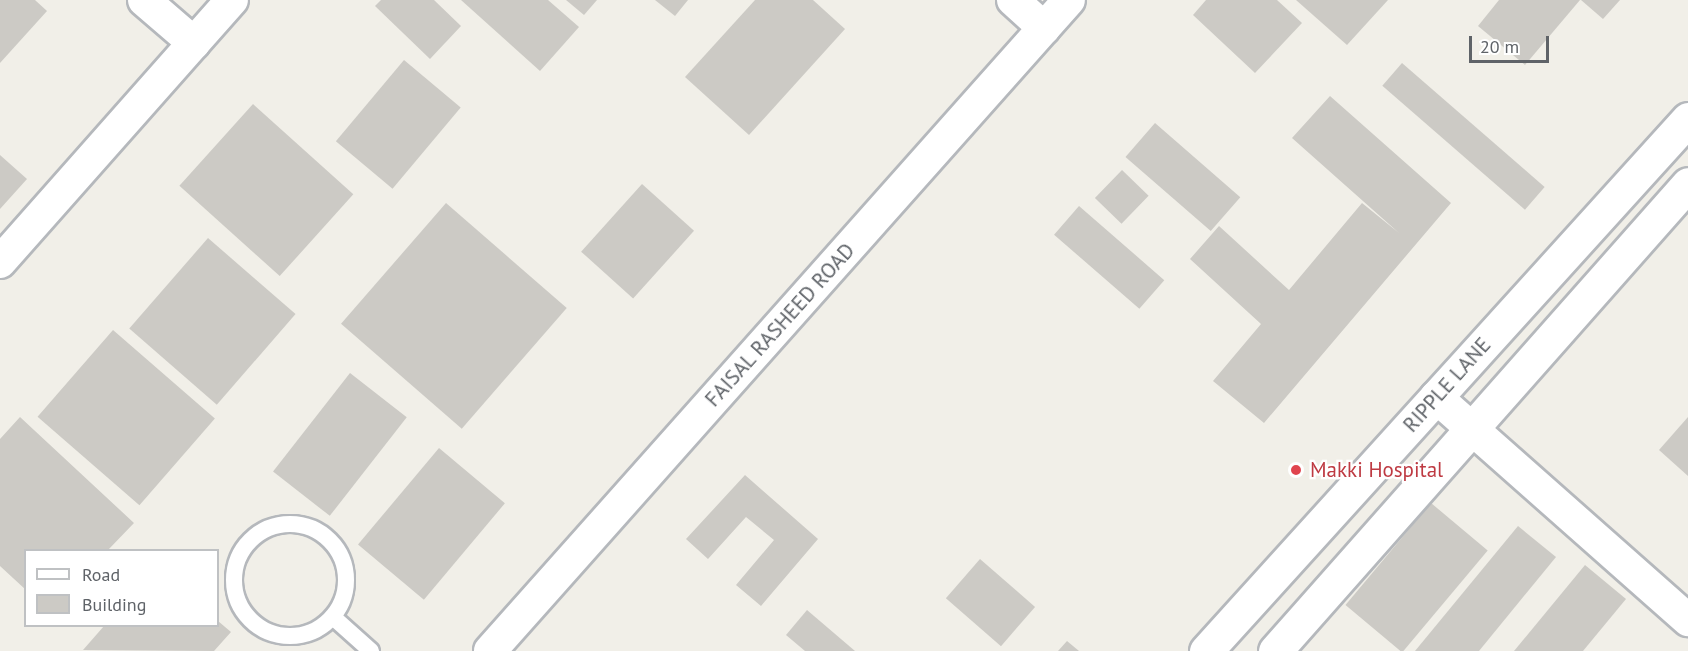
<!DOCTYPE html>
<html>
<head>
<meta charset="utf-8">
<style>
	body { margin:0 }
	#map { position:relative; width:1688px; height:651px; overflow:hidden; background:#f1efe8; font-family:"PT Sans",sans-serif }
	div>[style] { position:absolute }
	.building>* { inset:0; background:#cccac5; transform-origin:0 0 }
	.roads { filter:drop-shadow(2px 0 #b5b8bc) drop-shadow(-2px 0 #b5b8bc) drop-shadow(0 2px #b5b8bc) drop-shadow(0 -2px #b5b8bc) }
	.service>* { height:16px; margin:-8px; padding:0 8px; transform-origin:8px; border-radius:8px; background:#fff }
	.service>.ring { margin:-8px; padding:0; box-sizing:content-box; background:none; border:16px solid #fff; border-radius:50% }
	.minor>* { height:32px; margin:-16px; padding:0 16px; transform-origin:16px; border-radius:16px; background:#fff }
	.tertiary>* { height:33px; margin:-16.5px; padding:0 16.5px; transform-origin:16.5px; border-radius:16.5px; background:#fff }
	.dots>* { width:16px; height:16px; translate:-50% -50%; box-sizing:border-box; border:3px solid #fff; border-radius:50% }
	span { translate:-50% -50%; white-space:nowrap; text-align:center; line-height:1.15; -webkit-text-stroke:4.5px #fff; paint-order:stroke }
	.street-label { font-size:21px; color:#5f6368 }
	.health-label { font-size:21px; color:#be3a42 }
	.left { translate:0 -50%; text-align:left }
	.legend { position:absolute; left:24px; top:549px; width:195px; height:78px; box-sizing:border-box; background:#fff; border:2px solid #bfc1c3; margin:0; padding:8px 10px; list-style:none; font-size:18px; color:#5f6368 }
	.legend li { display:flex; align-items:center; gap:12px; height:30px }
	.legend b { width:30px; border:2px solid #bfc1c3 }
	.scale { position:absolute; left:1469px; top:36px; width:80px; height:27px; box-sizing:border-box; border:3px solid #5f6368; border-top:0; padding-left:8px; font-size:18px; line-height:21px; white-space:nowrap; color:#5f6368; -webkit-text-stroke:4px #fff; paint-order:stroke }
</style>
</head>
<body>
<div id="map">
	<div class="building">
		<div style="clip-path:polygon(0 0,35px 0,47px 11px,0 63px)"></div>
		<div style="clip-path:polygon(381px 0,434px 0,461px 26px,430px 59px,375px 6px)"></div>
		<div style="clip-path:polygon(461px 0,548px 0,579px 27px,540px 71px)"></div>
		<div style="clip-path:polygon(566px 0,597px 0,584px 15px)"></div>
		<div style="clip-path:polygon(655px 0,688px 0,675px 16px)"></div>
		<div style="clip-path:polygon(755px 0,813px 0,845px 29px,749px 135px,685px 77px)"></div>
		<div style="clip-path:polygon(1206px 0,1277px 0,1302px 23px,1255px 73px,1193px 15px)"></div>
		<div style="clip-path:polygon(1296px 0,1388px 0,1347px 45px)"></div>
		<div style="clip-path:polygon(1499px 0,1580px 0,1525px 65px,1478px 26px)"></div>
		<div style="clip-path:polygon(1581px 0,1620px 0,1603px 19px)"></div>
		<div style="left:404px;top:60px;width:74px;height:106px;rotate:40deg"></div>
		<div style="left:1402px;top:63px;width:189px;height:30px;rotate:41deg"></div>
		<div style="clip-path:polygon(1330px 96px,1451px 203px,1264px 423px,1213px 381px,1261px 324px,1190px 259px,1219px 226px,1289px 290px,1362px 203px,1399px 233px,1292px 138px)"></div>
		<div style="left:253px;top:104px;width:135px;height:110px;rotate:42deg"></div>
		<div style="left:1155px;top:123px;width:113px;height:45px;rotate:41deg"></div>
		<div style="clip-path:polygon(0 155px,27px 179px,0 209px)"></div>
		<div style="left:1122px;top:170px;width:37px;height:39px;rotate:44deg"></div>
		<div style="left:642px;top:184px;width:70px;height:91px;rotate:42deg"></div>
		<div style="left:446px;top:203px;width:160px;height:160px;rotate:41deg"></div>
		<div style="left:1079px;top:206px;width:113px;height:38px;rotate:41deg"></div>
		<div style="left:208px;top:238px;width:116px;height:120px;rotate:41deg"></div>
		<div style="left:113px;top:330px;width:135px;height:115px;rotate:41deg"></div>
		<div style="left:350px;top:373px;width:72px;height:125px;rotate:38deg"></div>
		<div style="clip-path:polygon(20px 417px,134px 523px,108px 550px,26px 550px,26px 590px,0 566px,0 439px)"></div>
		<div style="clip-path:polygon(1688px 417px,1688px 476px,1659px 450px)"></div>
		<div style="left:439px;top:448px;width:86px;height:126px;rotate:40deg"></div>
		<div style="clip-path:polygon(745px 475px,818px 539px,761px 606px,736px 585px,774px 540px,746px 517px,708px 559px,686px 539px)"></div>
		<div style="left:1431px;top:503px;width:74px;height:133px;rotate:40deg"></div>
		<div style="clip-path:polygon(1518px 526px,1556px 557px,1479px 651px,1415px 651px)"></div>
		<div style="left:980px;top:559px;width:73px;height:52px;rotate:41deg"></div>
		<div style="clip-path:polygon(1585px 565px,1626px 599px,1583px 651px,1514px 651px)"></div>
		<div style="clip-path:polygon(807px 610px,855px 651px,805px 651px,786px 635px)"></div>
		<div style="clip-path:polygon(218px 621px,231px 632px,214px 651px,83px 650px,104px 626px,218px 626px)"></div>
		<div style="clip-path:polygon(1067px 641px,1079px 651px,1058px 651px)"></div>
	</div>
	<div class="roads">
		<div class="service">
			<div class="ring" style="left:234px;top:524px;width:96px;height:96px"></div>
			<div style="left:333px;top:617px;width:51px;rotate:41.8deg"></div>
		</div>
		<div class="minor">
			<div style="left:144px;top:0;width:66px;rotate:40.7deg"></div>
			<div style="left:1013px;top:0;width:42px;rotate:42.1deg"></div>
			<div style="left:0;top:262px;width:350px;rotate:-48.5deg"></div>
			<div style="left:1436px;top:397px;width:337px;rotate:41.5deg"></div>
			<div style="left:490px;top:651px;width:871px;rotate:-48.35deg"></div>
		</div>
		<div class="tertiary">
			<div style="left:1206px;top:651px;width:718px;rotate:-47.82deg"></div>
			<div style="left:1275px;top:651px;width:623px;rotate:-48.51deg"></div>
		</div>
	</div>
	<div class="dots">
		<div style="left:1296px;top:470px;background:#e0444e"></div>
	</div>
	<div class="street-label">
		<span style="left:780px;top:325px;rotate:-48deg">FAISAL RASHEED ROAD</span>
		<span style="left:1447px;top:385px;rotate:-48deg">RIPPLE LANE</span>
	</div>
	<div class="health-label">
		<span class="left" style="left:1310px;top:470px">Makki Hospital</span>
	</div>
	<ul class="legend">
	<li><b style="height:8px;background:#fff"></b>Road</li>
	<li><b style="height:16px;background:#cccac5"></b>Building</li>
	</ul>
	<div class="scale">20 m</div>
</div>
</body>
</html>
